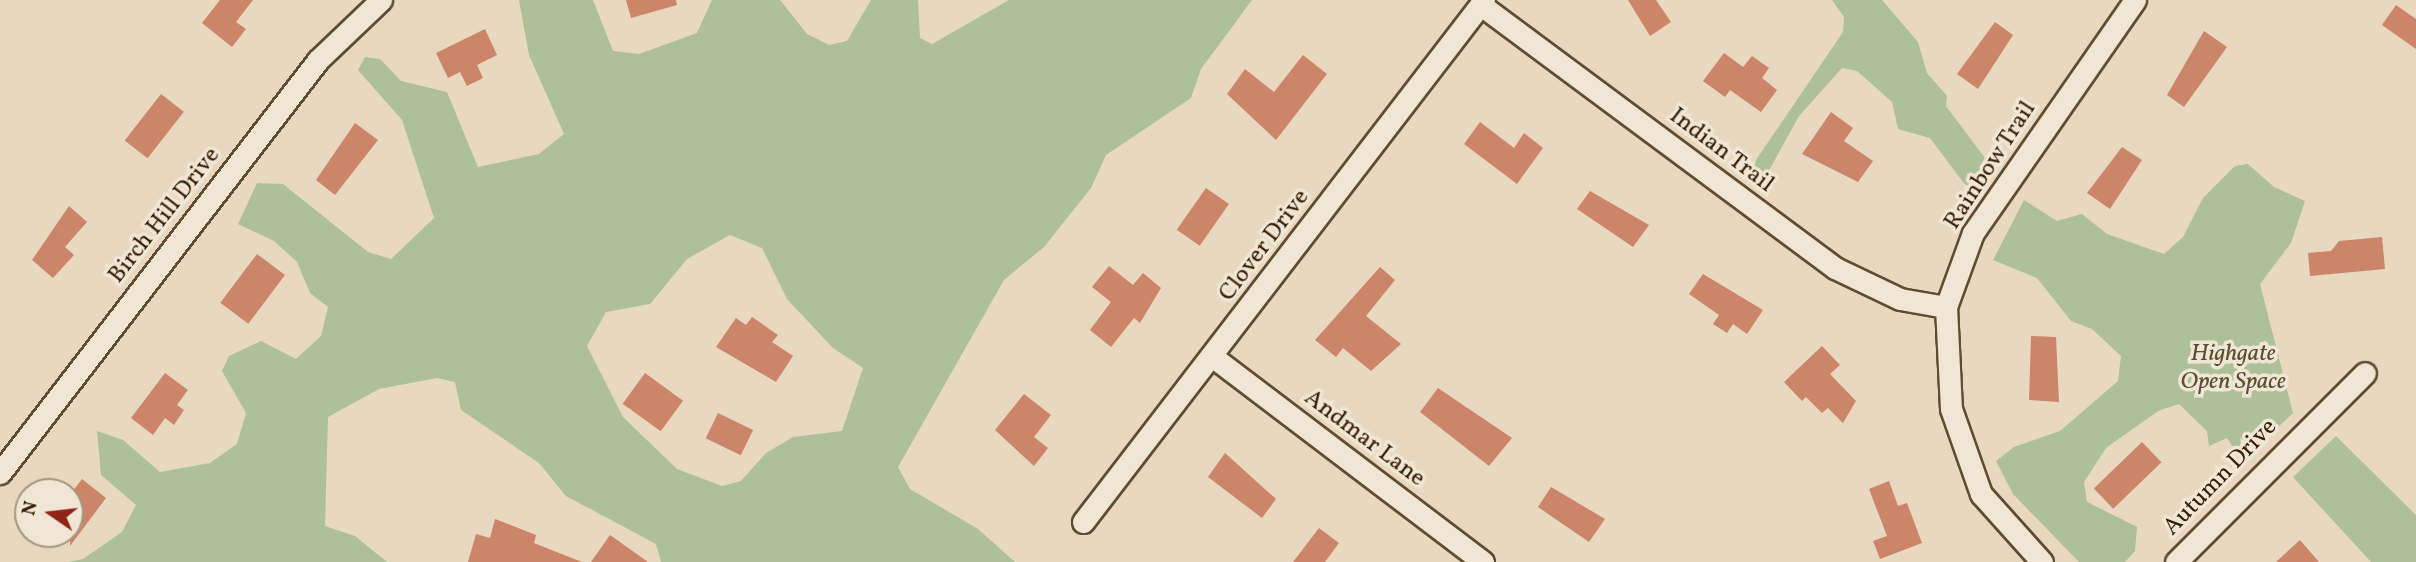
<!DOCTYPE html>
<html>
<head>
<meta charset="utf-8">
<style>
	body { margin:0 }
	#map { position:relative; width:2416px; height:562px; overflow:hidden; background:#e7d8bf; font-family:Vollkorn,serif }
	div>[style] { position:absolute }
	.green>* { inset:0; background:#aec097 }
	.building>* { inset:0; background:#cc8568; transform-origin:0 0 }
	.roads { filter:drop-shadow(2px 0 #624c30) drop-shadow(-2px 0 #624c30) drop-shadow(0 2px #624c30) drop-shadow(0 -2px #624c30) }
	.street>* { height:21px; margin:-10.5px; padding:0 10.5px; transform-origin:10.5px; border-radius:10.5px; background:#efe6d5 }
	span { translate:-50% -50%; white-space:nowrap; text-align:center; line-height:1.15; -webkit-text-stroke:7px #efe6d5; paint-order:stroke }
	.street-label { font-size:24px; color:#361d00 }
	.park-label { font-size:24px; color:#5a4e2d; font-style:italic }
	.north { position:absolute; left:14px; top:478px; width:70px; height:70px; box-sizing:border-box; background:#efe6d5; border:2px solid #a59680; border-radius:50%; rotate:284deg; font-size:19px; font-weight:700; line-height:28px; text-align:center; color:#361d00 }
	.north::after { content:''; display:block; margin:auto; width:24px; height:32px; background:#8f2418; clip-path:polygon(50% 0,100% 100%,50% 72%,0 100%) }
</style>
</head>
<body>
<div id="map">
	<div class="green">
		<div style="clip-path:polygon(evenodd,519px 0,593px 0,613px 51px,639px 54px,697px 33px,712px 0,780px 0,807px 34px,829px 45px,847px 41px,871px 0,918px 0,920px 38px,932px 44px,1009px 0,1252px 0,1201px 69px,1191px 98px,1106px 155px,1091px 188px,1044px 247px,1004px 280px,898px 467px,910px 489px,978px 529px,1015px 562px,661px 562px,656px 544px,566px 496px,539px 463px,461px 410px,455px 382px,437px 378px,379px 389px,328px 417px,325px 526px,355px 536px,387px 562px,67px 562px,83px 559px,122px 532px,136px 505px,101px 475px,97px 431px,123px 440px,160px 472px,210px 463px,237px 444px,246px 413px,222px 371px,229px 356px,261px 341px,296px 359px,321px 336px,328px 307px,310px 293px,297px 262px,274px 241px,238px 224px,257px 183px,283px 184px,368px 252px,391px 259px,434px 218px,402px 120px,358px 70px,365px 57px,380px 59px,401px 81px,447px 92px,478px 167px,539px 154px,564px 134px,529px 55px,519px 0,730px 235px,762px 248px,787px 299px,833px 348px,863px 368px,842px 431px,793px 437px,766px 453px,741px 481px,722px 486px,677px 469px,623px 417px,587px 346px,606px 312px,650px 304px,687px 259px,730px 235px)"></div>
		<div style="clip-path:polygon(1832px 0,1882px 0,1918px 42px,1927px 73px,1947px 96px,1946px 106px,1991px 166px,1972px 194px,1930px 138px,1898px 129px,1892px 102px,1857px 71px,1842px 68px,1799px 116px,1767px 174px,1754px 173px,1756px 160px,1843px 32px,1844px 17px)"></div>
		<div style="clip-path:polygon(2248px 164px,2274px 187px,2305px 201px,2291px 243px,2260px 284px,2293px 413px,2242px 461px,2227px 438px,2209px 446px,2207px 431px,2179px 404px,2158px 411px,2106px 448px,2084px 482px,2087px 502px,2137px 527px,2135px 551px,2125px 562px,2079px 562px,2013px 494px,1996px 461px,2014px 447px,2060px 431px,2118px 381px,2121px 356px,2092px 329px,2071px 321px,2037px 278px,1993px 260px,2024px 200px,2057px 221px,2082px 214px,2107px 234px,2164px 254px,2183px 237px,2203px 198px,2235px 166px)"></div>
		<div style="clip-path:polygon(2336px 436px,2416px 515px,2416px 562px,2371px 562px,2293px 477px)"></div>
	</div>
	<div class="building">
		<div style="clip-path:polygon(220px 0,253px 0,236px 22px,246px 29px,232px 47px,202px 23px)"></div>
		<div style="clip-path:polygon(626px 0,676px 0,677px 5px,631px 18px)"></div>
		<div style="clip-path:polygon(1628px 0,1656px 0,1671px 22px,1650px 36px)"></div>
		<div style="clip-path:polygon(2396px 5px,2416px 19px,2416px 49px,2382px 25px)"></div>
		<div style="clip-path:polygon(1995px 22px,2013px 35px,1978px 89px,1957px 74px)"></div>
		<div style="clip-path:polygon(485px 29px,497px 55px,477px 65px,483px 78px,467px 86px,460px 72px,448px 78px,436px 53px)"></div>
		<div style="clip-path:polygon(2204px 31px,2227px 47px,2184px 107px,2167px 95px)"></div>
		<div style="clip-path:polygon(1724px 53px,1743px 67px,1752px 56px,1769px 68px,1762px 78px,1777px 90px,1761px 112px,1730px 90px,1725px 97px,1703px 81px)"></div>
		<div style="clip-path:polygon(1303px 55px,1327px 74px,1276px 140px,1227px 94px,1245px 69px,1274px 92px)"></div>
		<div style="left:161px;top:94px;width:29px;height:59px;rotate:38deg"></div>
		<div style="clip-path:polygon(1831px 112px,1853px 128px,1844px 141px,1873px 161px,1858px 182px,1802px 154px)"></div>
		<div style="clip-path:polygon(1480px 122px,1514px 148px,1524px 133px,1543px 148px,1517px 184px,1464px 144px)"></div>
		<div style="clip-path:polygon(355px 123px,378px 140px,335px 195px,316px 180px)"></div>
		<div style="clip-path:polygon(2122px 147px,2142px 160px,2110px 209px,2087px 193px)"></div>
		<div style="left:1206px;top:188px;width:28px;height:51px;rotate:35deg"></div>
		<div style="clip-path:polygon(1590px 191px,1649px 225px,1633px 247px,1577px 209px)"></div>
		<div style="clip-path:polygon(69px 206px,87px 222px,65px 247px,74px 255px,53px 278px,32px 260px)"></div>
		<div style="clip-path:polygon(2382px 237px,2385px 269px,2310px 276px,2308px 253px,2331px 251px,2339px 241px)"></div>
		<div style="left:257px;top:254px;width:35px;height:61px;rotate:37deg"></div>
		<div style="clip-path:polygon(1109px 266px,1133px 285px,1143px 273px,1161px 288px,1140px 323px,1134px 318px,1111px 347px,1090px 330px,1111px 302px,1092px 287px)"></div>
		<div style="clip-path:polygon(1380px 267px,1395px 280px,1366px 316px,1401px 344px,1371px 371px,1343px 348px,1336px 357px,1315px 340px)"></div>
		<div style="clip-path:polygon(1703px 274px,1763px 310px,1747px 334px,1733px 324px,1727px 333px,1713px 324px,1719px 315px,1689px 294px)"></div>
		<div style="clip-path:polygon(752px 317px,778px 335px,772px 342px,793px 356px,776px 382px,716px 347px,736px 318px,746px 325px)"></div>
		<div style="clip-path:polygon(2031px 336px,2056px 337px,2059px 402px,2029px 400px)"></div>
		<div style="clip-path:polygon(1822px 346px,1840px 365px,1830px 374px,1856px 401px,1843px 423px,1828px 408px,1822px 413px,1806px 397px,1802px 401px,1784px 382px)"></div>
		<div style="clip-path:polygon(165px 373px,188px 390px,177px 405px,184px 410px,174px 425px,165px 418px,153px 435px,131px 418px)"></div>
		<div style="left:645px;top:373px;width:47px;height:38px;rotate:36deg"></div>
		<div style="clip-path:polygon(1438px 388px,1512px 438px,1489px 466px,1420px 412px)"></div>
		<div style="clip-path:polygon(1024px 394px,1051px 415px,1034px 437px,1048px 448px,1034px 466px,995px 430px)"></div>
		<div style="left:718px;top:413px;width:39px;height:28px;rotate:26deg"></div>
		<div style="left:2142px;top:442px;width:28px;height:67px;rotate:46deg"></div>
		<div style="clip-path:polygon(1225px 453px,1276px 499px,1262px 518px,1208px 477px)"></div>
		<div style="clip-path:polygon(82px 479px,106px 498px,70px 546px,70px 495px)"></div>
		<div style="clip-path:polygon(1889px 481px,1898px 506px,1907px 503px,1922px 543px,1880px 559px,1873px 541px,1887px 536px,1869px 489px)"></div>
		<div style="clip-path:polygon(1551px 487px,1605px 519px,1589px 542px,1538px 507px)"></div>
		<div style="clip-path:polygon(495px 519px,536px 535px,534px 543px,582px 562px,468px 562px,476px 534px,490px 538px)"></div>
		<div style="clip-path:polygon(1319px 528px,1339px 543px,1325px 562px,1293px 562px)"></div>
		<div style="clip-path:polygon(610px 535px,648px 562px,591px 562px)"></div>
		<div style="clip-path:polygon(2300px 540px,2319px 562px,2276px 562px)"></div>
	</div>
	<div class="roads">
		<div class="street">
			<div style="left:1481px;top:5px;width:441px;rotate:36.6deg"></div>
			<div style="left:1835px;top:268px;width:72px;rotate:25.5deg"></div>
			<div style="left:1900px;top:299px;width:47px;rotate:9.9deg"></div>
			<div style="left:1213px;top:357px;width:339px;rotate:37.2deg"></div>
			<div style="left:0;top:473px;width:521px;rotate:-52.4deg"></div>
			<div style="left:318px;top:60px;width:87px;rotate:-43.6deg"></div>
			<div style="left:1083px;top:522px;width:658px;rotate:-52.47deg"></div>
			<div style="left:2042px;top:562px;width:91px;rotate:-131.9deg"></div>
			<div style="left:1981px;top:494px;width:90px;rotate:-109.4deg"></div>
			<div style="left:1951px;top:409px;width:102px;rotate:-92.8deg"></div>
			<div style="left:1946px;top:307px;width:79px;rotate:-70deg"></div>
			<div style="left:1973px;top:233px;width:284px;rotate:-55.2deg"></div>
			<div style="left:2176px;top:562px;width:267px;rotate:-45deg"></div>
		</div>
	</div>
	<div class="street-label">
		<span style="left:1721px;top:151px;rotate:37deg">Indian Trail</span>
		<span style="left:1991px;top:166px;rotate:-57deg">Rainbow Trail</span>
		<span style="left:165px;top:216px;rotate:-52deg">Birch Hill Drive</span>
		<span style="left:1265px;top:246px;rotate:-53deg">Clover Drive</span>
		<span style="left:1364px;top:439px;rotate:37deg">Andmar Lane</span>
		<span style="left:2221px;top:478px;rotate:-46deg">Autumn Drive</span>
	</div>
	<div class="park-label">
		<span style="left:2233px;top:369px">Highgate<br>Open Space</span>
	</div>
	<div class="north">N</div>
</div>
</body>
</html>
